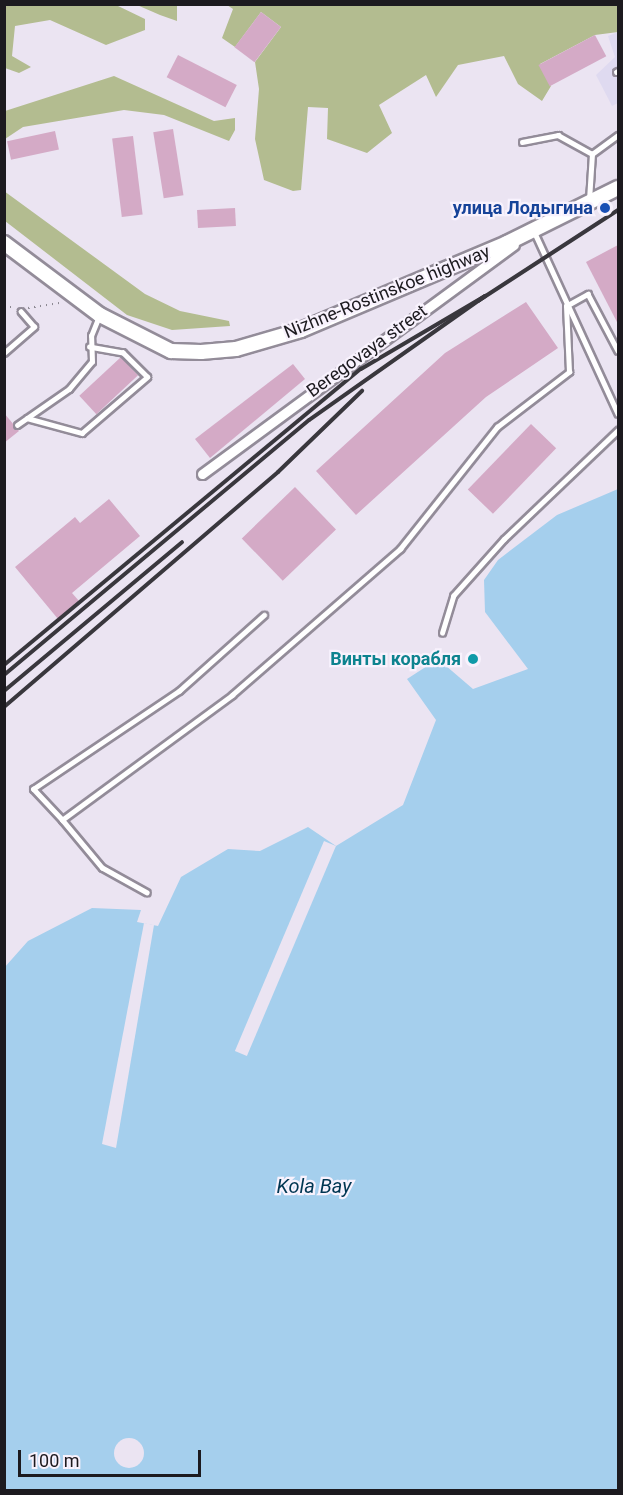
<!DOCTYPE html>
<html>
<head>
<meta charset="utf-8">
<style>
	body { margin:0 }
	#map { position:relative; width:623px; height:1495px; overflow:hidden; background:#ebe4f2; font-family:Roboto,sans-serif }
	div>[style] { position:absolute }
	.industrial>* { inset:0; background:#dfdaf0 }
	.forest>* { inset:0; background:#b3bc90 }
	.water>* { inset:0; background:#a5cfed }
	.pier>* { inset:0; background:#ebe4f2; transform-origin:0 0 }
	.round { border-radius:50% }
	.building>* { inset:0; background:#d4aac6; transform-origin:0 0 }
	.path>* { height:2px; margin-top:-1px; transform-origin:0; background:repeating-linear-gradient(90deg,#8c8892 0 1.5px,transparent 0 6px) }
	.roads { filter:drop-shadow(2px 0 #938c99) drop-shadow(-2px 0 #938c99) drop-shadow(0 2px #938c99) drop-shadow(0 -2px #938c99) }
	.lane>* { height:4.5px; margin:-2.25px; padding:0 2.25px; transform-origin:2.25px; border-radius:2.25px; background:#fff }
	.street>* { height:9px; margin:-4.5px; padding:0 4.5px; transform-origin:4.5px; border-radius:4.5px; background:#fff }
	.secondary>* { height:14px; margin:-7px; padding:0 7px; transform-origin:7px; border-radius:7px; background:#fff }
	.rail>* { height:4px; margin:-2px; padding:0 2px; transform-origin:2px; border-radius:2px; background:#39373d }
	.dots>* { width:16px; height:16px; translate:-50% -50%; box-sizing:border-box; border:3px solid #f8f2fd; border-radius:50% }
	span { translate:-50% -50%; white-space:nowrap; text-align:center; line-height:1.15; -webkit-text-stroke:4.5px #f8f2fd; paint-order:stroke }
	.transit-label { font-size:18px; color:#164399; font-weight:700 }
	.right { translate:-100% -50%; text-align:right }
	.street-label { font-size:18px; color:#1c1a1f }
	.culture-label { font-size:18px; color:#0d838f; font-weight:700 }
	.water-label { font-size:20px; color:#003652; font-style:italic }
	.frame { position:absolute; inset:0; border:6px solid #1c1a1f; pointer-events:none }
	.scale { position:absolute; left:18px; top:1450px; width:183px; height:27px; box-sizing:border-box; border:3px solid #1c1a1f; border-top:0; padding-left:8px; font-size:18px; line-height:21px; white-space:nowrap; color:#1c1a1f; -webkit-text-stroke:4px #f8f2fd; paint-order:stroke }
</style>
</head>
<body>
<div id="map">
	<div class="industrial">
		<div style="clip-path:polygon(618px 32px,618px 103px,612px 106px,596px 75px,615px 57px,608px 36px)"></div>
	</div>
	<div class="forest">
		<div style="clip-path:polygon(5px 4px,116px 5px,145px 19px,145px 30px,106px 45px,50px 20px,15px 26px,12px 56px,31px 67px,19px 73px,5px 68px)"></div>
		<div style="clip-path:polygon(137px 5px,177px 5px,177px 21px,160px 15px)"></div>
		<div style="clip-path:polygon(227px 5px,618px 5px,618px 32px,595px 35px,540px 64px,551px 86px,542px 101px,518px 84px,504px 56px,458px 65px,436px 97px,426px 75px,379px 105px,392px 133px,367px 153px,327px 139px,328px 108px,308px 107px,301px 190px,293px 191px,264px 180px,255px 139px,259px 89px,255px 62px,281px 27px,261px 12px,235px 47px,222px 38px,233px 9px)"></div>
		<div style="clip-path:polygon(114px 76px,214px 121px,235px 118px,235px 130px,229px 141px,164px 115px,124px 110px,23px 127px,5px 139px,5px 111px)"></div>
		<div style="clip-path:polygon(4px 191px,145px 294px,180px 311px,229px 321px,230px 326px,172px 330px,127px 315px,5px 221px)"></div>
	</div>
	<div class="water">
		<div style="clip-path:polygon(618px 489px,618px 1490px,5px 1490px,4px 968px,28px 941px,92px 908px,141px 910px,137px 922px,158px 926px,181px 877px,228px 849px,260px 851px,308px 827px,336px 846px,403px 805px,436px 720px,407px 679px,438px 659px,473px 689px,528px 669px,485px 612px,484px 580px,498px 560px,557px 515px)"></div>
	</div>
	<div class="pier">
		<div style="left:324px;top:841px;width:13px;height:228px;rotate:23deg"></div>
		<div style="clip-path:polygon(144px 923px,154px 925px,116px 1148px,102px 1144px)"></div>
		<div class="round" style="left:114px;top:1438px;width:30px;height:30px"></div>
	</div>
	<div class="building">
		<div style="left:261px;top:12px;width:25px;height:44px;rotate:37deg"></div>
		<div style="left:595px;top:35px;width:24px;height:64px;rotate:62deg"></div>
		<div style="left:178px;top:55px;width:66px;height:25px;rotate:27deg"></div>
		<div style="left:173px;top:129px;width:67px;height:20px;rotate:81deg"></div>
		<div style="left:55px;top:131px;width:19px;height:49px;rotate:78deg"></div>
		<div style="left:133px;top:136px;width:79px;height:21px;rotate:83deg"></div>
		<div style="left:235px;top:208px;width:18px;height:38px;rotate:87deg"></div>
		<div style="clip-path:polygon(618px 245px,618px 324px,586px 262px)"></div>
		<div style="clip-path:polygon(526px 302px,558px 348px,486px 397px,356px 515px,316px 471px,445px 353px)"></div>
		<div style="left:121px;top:357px;width:25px;height:57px;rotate:47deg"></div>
		<div style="clip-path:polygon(293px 364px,305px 379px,210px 458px,195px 439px)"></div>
		<div style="clip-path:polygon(4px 413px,19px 431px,4px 443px)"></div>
		<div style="left:531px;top:424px;width:35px;height:91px;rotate:44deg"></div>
		<div style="left:295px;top:487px;width:59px;height:74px;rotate:46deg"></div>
		<div style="clip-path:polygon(109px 499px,140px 536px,72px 593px,79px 601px,58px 619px,15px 567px,75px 517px,80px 523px)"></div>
	</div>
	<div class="path">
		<div style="left:4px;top:307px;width:10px"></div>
		<div style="left:28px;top:308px;width:33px;rotate:-9deg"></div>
	</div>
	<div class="roads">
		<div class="lane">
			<div style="left:616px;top:72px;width:2px;rotate:-27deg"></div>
			<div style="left:522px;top:142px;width:37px;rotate:-11deg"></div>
			<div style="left:558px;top:135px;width:39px;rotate:29deg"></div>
			<div style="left:589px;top:200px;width:46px;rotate:-86.3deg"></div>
			<div style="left:592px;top:154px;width:32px;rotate:-36deg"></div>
			<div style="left:534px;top:231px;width:201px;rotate:65.3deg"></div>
			<div style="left:4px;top:353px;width:40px;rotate:-41deg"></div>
			<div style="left:34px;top:327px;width:20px;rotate:-131deg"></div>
			<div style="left:27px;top:418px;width:57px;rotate:15.3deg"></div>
			<div style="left:82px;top:433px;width:86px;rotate:-40.7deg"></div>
			<div style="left:147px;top:377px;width:34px;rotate:-135deg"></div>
			<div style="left:123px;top:353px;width:34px;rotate:-170deg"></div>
			<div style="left:17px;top:425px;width:63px;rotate:-34.7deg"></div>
			<div style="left:69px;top:389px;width:35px;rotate:-50deg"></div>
			<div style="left:92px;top:362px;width:26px;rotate:-92deg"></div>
			<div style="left:91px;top:336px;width:22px;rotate:-68deg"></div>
			<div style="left:442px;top:633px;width:39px;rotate:-73deg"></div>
			<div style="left:453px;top:596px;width:76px;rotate:-48.2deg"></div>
			<div style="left:504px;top:539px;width:158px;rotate:-43.7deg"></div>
			<div style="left:62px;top:820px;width:42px;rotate:-133.1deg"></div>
			<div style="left:33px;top:789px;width:176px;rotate:-33.9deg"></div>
			<div style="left:179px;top:691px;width:114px;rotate:-41.8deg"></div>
			<div style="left:147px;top:893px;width:51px;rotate:-150.9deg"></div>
			<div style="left:102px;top:868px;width:62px;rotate:-129.8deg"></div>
			<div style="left:62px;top:820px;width:211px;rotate:-36.3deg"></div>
			<div style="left:232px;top:695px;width:223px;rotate:-41deg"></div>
			<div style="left:400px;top:549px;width:156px;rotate:-51.5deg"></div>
			<div style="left:497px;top:427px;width:91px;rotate:-37.4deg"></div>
			<div style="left:569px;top:372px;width:66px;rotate:-92.6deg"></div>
			<div style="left:566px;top:306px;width:25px;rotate:-29deg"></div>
			<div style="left:588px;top:294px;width:64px;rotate:62.2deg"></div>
		</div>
		<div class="street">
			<div style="left:202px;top:474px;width:387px;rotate:-36.3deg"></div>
		</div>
		<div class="secondary">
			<div style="left:4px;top:243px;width:120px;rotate:36.9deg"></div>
			<div style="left:100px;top:315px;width:80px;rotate:26.9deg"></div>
			<div style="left:171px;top:351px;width:30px;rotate:2deg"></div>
			<div style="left:201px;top:352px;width:35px;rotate:-5deg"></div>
			<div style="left:236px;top:349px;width:68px;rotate:-16.3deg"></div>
			<div style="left:301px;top:330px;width:224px;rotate:-22.9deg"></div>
			<div style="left:507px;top:243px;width:124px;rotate:-26.4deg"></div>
		</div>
	</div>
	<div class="rail">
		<div style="left:478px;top:301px;width:167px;rotate:-33deg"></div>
		<div style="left:4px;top:665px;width:464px;rotate:-39.7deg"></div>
		<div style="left:361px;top:369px;width:144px;rotate:-30.5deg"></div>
		<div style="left:485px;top:296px;width:215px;rotate:144.8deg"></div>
		<div style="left:309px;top:420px;width:398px;rotate:140.1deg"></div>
		<div style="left:4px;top:691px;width:232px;rotate:-39.9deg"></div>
		<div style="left:4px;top:707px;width:361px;rotate:-40.6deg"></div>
		<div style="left:278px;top:472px;width:117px;rotate:-44deg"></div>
	</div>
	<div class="dots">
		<div style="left:605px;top:208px;background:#1a4fb4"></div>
		<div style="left:473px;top:659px;background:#0f9aa8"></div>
	</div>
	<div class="transit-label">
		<span class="right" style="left:593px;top:208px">улица Лодыгина</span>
	</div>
	<div class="street-label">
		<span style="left:387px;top:292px;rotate:-22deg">Nizhne-Rostinskoe highway</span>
		<span style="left:367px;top:351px;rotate:-36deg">Beregovaya street</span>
	</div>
	<div class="culture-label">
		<span class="right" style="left:461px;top:659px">Винты корабля</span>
	</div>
	<div class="water-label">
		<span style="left:314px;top:1186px">Kola Bay</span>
	</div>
	<div class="frame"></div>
	<div class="scale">100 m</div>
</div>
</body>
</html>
